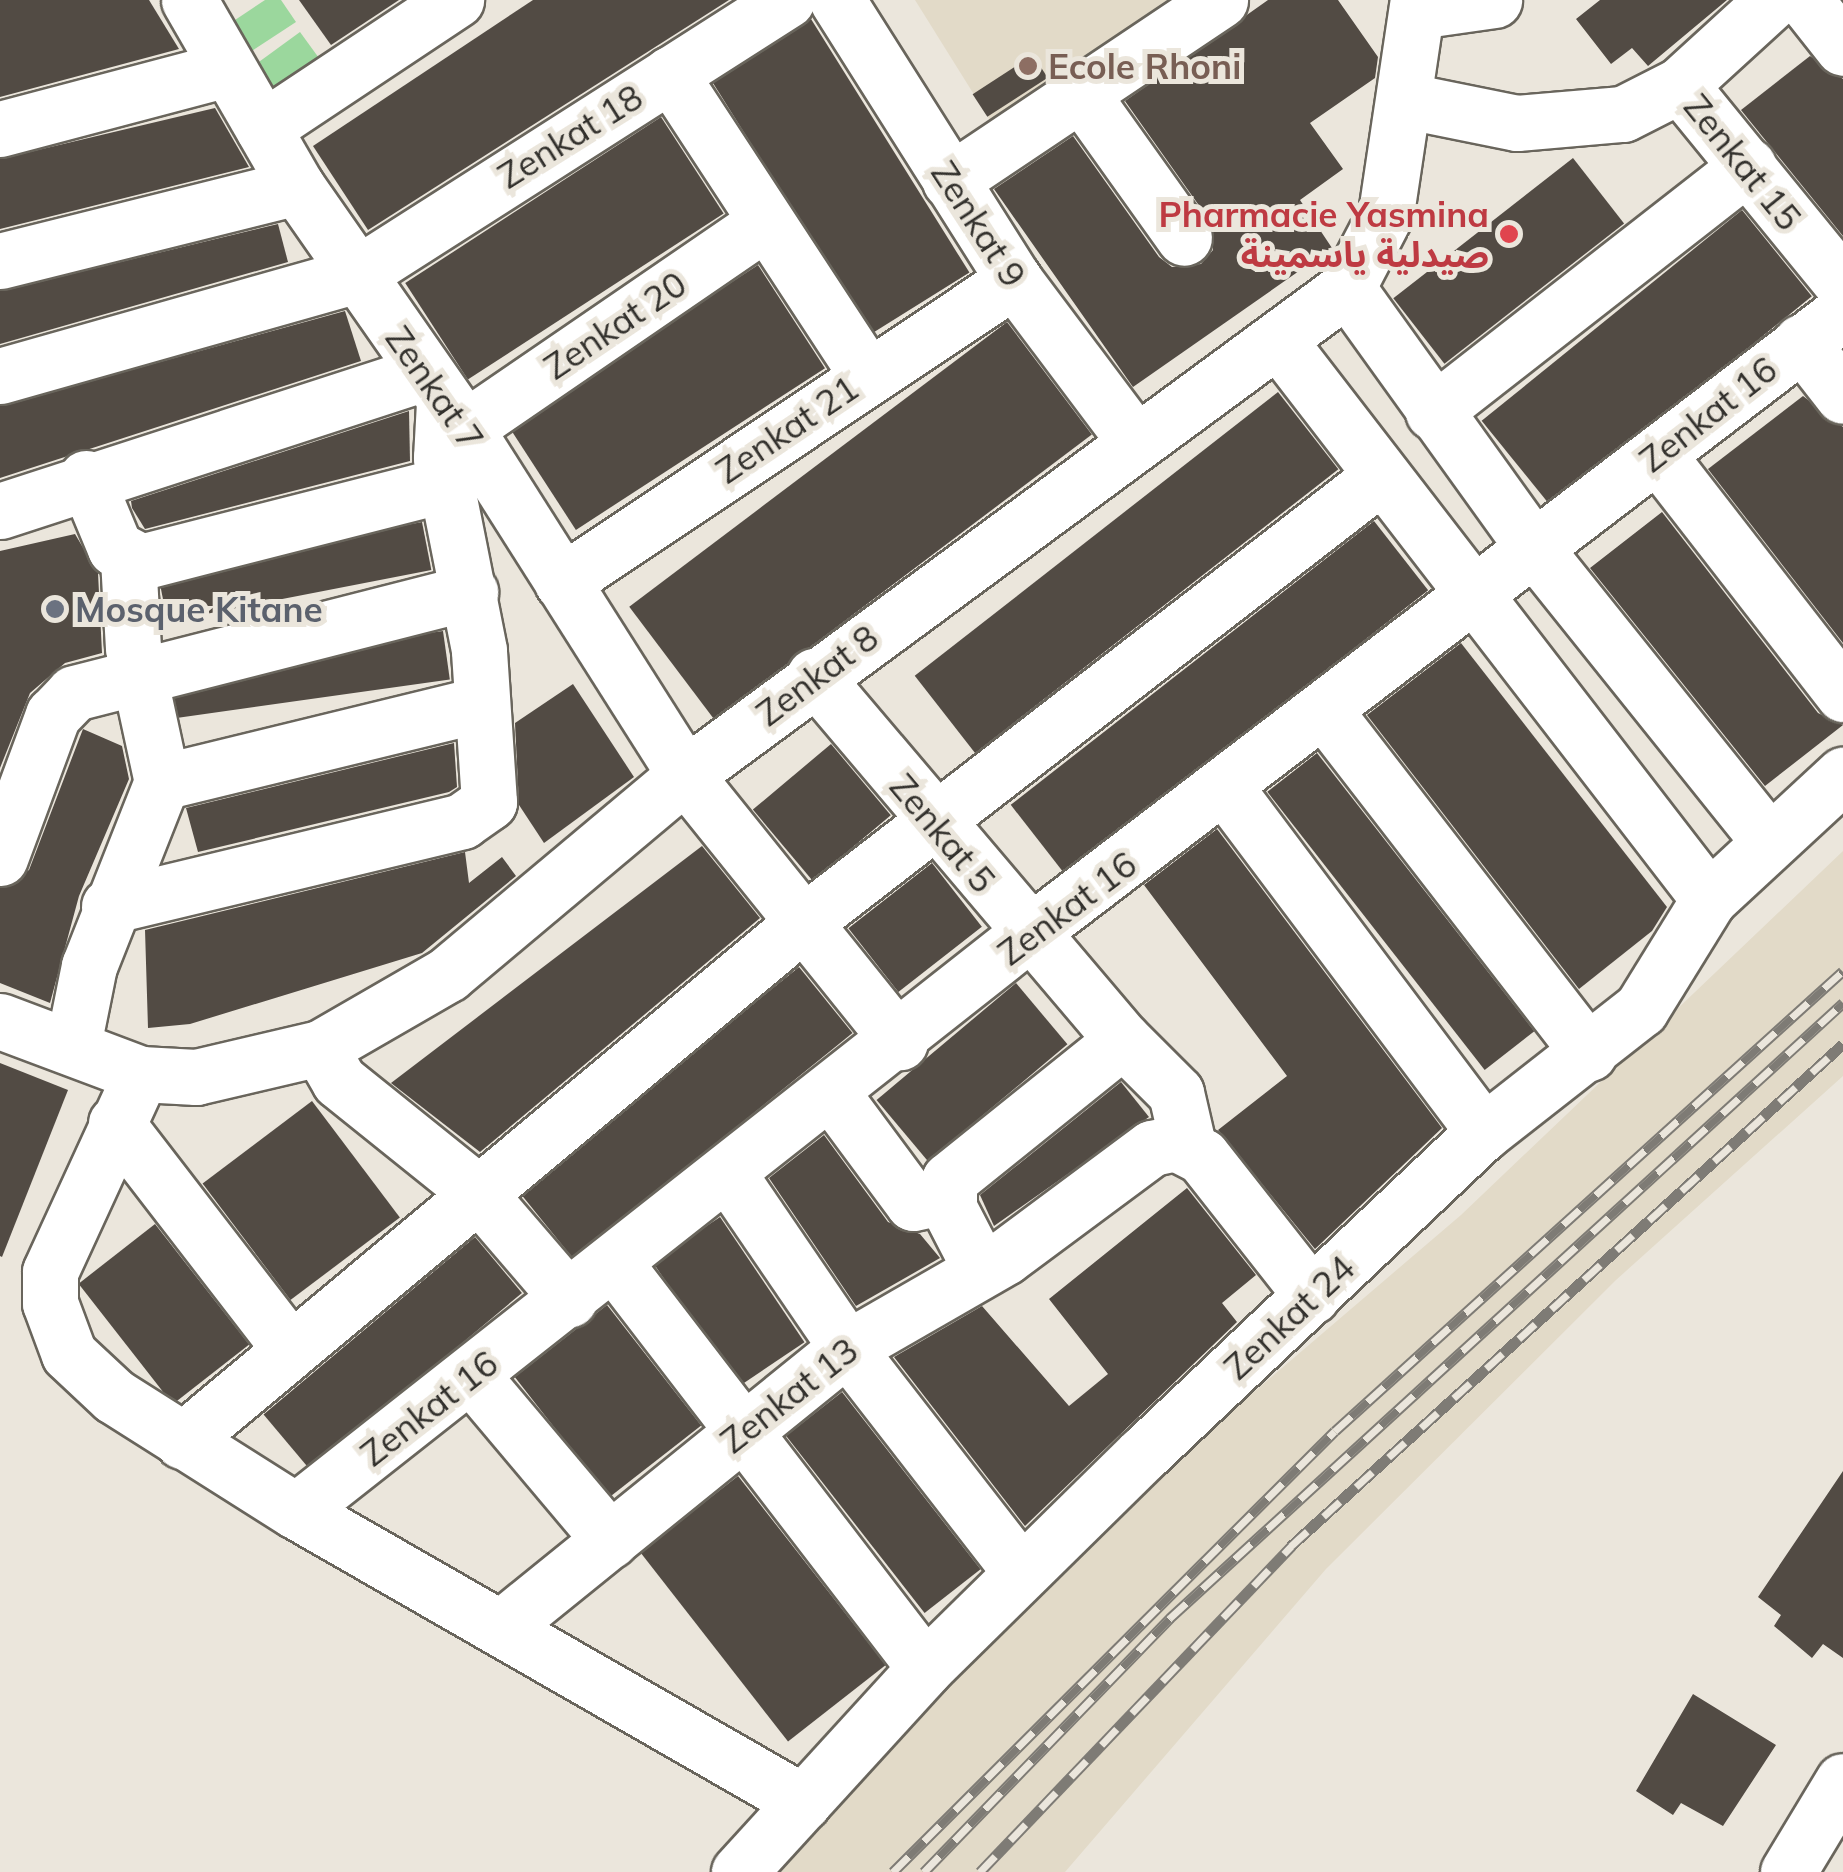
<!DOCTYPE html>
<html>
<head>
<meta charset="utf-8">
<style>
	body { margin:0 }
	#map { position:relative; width:1843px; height:1872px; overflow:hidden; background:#ebe6dc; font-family:Mulish,"Noto Sans Arabic",sans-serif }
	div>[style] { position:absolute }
	.built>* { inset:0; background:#e2dac8 }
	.green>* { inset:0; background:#9bd79d; transform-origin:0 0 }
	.building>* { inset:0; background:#524b44; transform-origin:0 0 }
	.roads { filter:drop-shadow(2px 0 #69655c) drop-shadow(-2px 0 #69655c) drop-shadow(0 2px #69655c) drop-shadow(0 -2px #69655c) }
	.minor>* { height:55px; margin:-27.5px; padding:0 27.5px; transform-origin:27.5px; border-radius:27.5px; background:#fff }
	.rail>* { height:11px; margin-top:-5.5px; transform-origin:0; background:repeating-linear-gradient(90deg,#ebe6dc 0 22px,#7e7b75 0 44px); box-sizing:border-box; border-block:2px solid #7e7b75 }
	.dots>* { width:28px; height:28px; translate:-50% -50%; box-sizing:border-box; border:5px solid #ebe6dc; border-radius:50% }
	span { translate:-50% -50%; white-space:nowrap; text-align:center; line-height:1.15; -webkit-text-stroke:10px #ebe6dc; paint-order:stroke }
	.education-label { font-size:35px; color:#785e54; font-weight:700 }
	.left { translate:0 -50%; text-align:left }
	.street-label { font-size:35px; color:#33312d }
	.health-label { font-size:35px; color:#be3a42; font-weight:700 }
	.right { translate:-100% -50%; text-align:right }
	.worship-label { font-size:35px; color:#5b616d; font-weight:700 }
</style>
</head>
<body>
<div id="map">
	<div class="built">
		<div style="clip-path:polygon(915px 0,1203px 0,998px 133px)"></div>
		<div style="clip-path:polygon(1843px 851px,1843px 1076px,1616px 1280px,1326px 1569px,1065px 1872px,765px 1872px,909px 1715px,1173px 1461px,1461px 1215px)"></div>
	</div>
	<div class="green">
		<div style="clip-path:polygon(265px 0,281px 0,296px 22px,244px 56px,223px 28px)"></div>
		<div style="left:300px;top:32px;width:52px;height:59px;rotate:54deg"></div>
	</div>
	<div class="building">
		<div style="clip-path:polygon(0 0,149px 0,179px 49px,0 97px)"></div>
		<div style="clip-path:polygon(299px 0,399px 0,331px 45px)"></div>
		<div style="clip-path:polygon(533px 0,729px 0,368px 230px,313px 146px)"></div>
		<div style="clip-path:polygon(1268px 0,1338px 0,1378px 57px,1375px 78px,1310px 123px,1343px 169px,1300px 200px,1332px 248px,1133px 387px,994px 189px,1073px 136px,1159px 257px,1172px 267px,1201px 264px,1213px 250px,1210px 221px,1125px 101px)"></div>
		<div style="clip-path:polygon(1600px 0,1727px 0,1648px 66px,1632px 48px,1611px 64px,1576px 19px)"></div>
		<div style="left:811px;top:19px;width:299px;height:117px;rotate:58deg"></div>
		<div style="left:1033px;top:55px;width:27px;height:72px;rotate:57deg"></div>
		<div style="clip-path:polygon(1810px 56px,1843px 79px,1843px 236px,1741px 110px)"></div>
		<div style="clip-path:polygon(215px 108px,249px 167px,0 229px,0 159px)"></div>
		<div style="left:661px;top:117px;width:115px;height:305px;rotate:57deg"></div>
		<div style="left:1573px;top:158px;width:83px;height:228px;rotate:52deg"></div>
		<div style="left:1742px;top:210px;width:111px;height:335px;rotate:51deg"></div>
		<div style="clip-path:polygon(278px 224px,288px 262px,0 344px,0 291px)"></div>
		<div style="left:758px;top:265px;width:123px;height:297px;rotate:57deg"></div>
		<div style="clip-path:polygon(345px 311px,361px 361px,0 478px,0 406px)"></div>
		<div style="left:1007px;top:322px;width:141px;height:473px;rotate:53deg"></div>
		<div style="left:1278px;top:392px;width:98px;height:461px;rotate:52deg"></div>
		<div style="clip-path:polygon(1803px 396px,1843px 427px,1843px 643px,1708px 469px)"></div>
		<div style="clip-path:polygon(409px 411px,410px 461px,145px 529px,132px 508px,131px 501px)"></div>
		<div style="clip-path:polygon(1662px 512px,1818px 713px,1843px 725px,1765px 786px,1590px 568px)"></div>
		<div style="left:1374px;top:521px;width:88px;height:461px;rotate:52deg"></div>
		<div style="left:422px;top:522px;width:49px;height:269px;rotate:79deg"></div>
		<div style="clip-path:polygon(75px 534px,98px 573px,102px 653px,65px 663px,30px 693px,0 768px,0 551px)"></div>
		<div style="left:443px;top:631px;width:49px;height:276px;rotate:82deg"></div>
		<div style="clip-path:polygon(1461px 643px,1667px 907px,1652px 931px,1579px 989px,1367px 715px)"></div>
		<div style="clip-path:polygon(573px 684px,634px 777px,544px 843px,519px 805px,515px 723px)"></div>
		<div style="clip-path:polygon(83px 729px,122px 746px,129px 779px,79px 896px,50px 1003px,0 983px,0 888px,29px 870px)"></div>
		<div style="clip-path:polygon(454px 743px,457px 787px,449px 792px,198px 852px,186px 808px)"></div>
		<div style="left:831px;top:744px;width:93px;height:102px;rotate:50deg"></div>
		<div style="left:1317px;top:753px;width:353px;height:63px;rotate:52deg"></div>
		<div style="clip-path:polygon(1217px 829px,1442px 1128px,1315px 1249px,1218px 1130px,1287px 1076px,1144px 885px)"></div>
		<div style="clip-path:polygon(702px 846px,760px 918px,480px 1152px,391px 1083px)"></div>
		<div style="clip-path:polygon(465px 852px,469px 883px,502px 857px,516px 876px,422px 953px,190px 1024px,148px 1028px,145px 930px)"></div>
		<div style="left:932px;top:863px;width:81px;height:106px;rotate:52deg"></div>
		<div style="left:799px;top:967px;width:85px;height:359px;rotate:51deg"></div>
		<div style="left:1016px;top:983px;width:80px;height:182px;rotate:50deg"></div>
		<div style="clip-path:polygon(0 1063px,68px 1090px,2px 1257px,0 1256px)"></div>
		<div style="clip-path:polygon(1121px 1082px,1149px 1117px,994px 1226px,980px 1195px)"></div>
		<div style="left:312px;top:1101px;width:146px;height:137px;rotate:53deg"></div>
		<div style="clip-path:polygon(824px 1135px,888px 1222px,920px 1234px,940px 1258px,856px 1306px,769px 1178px)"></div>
		<div style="clip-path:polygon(1187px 1188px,1256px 1275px,1222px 1303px,1237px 1322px,1025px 1526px,894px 1357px,982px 1306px,1069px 1406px,1108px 1374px,1049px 1299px)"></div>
		<div style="left:720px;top:1217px;width:151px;height:81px;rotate:56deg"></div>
		<div style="left:155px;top:1224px;width:153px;height:97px;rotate:52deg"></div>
		<div style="left:475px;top:1237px;width:73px;height:276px;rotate:50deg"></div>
		<div style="left:607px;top:1305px;width:153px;height:117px;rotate:52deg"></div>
		<div style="left:842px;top:1392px;width:225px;height:71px;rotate:52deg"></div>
		<div style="clip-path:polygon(1843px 1471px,1843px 1658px,1823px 1644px,1812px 1658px,1774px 1626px,1781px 1615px,1758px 1597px)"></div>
		<div style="left:738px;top:1476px;width:240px;height:124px;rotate:52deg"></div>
		<div style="clip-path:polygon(1693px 1694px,1776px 1745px,1723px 1826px,1681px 1803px,1673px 1815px,1636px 1791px)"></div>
	</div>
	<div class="roads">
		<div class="minor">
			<div style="left:189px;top:0;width:216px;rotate:60deg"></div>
			<div style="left:297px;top:187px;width:294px;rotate:55.1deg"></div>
			<div style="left:465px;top:428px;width:411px;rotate:57.6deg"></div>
			<div style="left:685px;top:775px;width:343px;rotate:51.2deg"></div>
			<div style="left:837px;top:0;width:331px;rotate:57.7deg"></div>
			<div style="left:1014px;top:280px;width:200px;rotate:53.1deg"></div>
			<div style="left:1805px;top:0;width:61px;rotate:51.6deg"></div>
			<div style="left:1417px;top:11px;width:78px;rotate:-8.1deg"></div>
			<div style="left:670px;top:74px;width:360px;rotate:56.8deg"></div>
			<div style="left:1680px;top:85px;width:258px;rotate:50.8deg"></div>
			<div style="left:1080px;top:92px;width:179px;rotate:54.5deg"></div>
			<div style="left:1408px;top:101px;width:111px;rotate:11.4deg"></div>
			<div style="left:1517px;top:123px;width:106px;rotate:-4.9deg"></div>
			<div style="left:1623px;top:114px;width:64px;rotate:-27deg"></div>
			<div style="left:1680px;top:85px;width:126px;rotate:-42.4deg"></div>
			<div style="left:263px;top:128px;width:232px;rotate:-33.6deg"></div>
			<div style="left:0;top:129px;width:235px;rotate:-14.8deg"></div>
			<div style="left:950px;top:181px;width:325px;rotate:-33.8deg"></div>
			<div style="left:0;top:261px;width:306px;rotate:-14deg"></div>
			<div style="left:1347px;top:288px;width:320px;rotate:54.3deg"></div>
			<div style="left:1534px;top:548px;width:374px;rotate:51.3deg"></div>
			<div style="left:1801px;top:342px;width:68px;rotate:52.1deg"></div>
			<div style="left:1281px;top:344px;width:701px;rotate:52.36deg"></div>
			<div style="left:0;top:376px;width:370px;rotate:-15.8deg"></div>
			<div style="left:356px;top:275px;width:511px;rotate:-32.54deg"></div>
			<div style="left:1433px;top:412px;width:400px;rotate:-38deg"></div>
			<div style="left:465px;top:428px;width:363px;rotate:-34.4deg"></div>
			<div style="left:1657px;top:454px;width:304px;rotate:52.2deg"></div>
			<div style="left:86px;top:478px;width:76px;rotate:67.5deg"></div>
			<div style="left:115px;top:548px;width:30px;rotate:28deg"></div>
			<div style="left:141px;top:562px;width:315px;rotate:-14.3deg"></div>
			<div style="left:0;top:511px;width:446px;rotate:-18deg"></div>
			<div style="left:562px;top:582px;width:544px;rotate:-33.75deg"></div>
			<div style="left:814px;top:676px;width:477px;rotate:49.7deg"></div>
			<div style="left:1123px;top:1040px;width:223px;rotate:141.2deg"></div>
			<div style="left:949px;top:1180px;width:28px;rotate:90deg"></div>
			<div style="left:949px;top:1208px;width:68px;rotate:62.7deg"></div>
			<div style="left:1326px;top:713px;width:430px;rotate:52.3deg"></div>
			<div style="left:162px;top:782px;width:328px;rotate:-13.7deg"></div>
			<div style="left:1227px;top:790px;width:428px;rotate:53.1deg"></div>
			<div style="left:0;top:858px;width:153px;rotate:-69.7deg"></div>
			<div style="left:53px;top:715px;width:30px;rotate:-46deg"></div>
			<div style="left:74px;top:693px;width:409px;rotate:-14.3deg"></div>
			<div style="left:109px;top:906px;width:363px;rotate:-13.5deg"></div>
			<div style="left:462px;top:821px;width:33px;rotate:-35deg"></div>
			<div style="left:489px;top:802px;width:152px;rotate:-93.8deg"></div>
			<div style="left:479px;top:650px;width:196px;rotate:-101.2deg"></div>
			<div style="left:441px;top:458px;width:55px;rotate:-86.9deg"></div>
			<div style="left:0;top:1021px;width:151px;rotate:20.6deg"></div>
			<div style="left:141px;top:1074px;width:55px;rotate:3.1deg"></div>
			<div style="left:196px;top:1077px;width:127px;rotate:-13.2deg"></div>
			<div style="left:320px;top:1048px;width:148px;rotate:-30deg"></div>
			<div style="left:448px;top:974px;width:309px;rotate:-40deg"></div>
			<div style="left:685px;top:775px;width:822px;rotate:-36.34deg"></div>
			<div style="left:1347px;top:288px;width:85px;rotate:-62.5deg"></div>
			<div style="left:1386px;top:213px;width:215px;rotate:-81.5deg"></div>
			<div style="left:1123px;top:1040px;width:75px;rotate:45deg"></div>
			<div style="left:1176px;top:1093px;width:53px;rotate:77deg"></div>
			<div style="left:73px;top:1045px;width:81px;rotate:-78.6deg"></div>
			<div style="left:89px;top:966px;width:198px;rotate:-68.4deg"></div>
			<div style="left:162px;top:782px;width:137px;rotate:-102.2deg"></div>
			<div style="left:133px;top:648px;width:90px;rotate:-93.2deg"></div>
			<div style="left:320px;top:1048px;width:38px;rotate:60deg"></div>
			<div style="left:339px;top:1081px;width:176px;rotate:38.8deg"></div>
			<div style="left:476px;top:1191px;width:143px;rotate:49.3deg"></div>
			<div style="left:141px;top:1074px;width:218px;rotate:114.7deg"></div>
			<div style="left:50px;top:1272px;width:31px;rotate:90deg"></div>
			<div style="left:50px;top:1303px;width:54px;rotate:69.6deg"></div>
			<div style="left:69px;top:1354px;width:62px;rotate:43deg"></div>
			<div style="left:114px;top:1396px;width:215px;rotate:32.3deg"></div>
			<div style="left:296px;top:1511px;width:585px;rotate:29.85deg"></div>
			<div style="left:833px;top:1095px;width:134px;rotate:53.5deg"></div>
			<div style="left:913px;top:1203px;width:33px;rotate:-12deg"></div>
			<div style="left:116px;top:1123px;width:280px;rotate:52.4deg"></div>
			<div style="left:729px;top:1175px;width:209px;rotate:55.7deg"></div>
			<div style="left:847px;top:1348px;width:284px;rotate:52.2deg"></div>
			<div style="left:615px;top:1264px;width:509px;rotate:52.5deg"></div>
			<div style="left:471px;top:1375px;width:216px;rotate:49.9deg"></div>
			<div style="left:182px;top:1441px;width:810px;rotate:-39.84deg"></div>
			<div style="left:804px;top:922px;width:728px;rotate:-37.69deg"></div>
			<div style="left:296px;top:1511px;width:933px;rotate:-38.26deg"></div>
			<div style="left:1029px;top:933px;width:1024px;rotate:-37.34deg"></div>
			<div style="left:502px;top:1627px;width:444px;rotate:-39deg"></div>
			<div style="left:847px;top:1348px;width:182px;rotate:-29.9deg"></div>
			<div style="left:1005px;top:1257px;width:183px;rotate:-36.6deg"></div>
			<div style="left:1152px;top:1148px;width:25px;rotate:-12deg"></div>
			<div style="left:1176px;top:1143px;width:29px;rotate:27deg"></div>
			<div style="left:1202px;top:1156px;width:178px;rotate:51.8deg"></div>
			<div style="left:739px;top:1872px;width:276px;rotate:-47.6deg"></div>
			<div style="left:925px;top:1668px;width:305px;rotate:-44.5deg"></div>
			<div style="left:1143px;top:1454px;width:469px;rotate:-43.4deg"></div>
			<div style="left:1484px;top:1132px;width:199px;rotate:-38.1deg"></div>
			<div style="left:1641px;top:1009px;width:129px;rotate:-58.3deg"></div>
			<div style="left:1709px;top:899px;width:183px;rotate:-42.8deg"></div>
			<div style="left:1788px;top:1872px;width:106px;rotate:-58.9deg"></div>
		</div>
	</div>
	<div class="rail">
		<div style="left:893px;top:1872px;width:624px;rotate:-44.94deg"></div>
		<div style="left:1335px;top:1431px;width:685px;rotate:-42.16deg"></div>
		<div style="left:924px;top:1872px;width:354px;rotate:-45.9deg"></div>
		<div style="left:1170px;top:1618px;width:912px;rotate:-42.42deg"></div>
		<div style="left:980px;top:1872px;width:451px;rotate:-46.3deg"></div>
		<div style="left:1291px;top:1546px;width:746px;rotate:-42.28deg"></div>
	</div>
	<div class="dots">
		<div style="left:1028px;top:66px;background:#8d6e63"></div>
		<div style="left:1509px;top:234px;background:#e0444e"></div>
		<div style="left:55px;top:609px;background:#6b7280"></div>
	</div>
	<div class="education-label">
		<span class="left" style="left:1048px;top:66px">Ecole Rhoni</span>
	</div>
	<div class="street-label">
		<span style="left:570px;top:136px;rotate:-32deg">Zenkat 18</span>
		<span style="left:1743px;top:162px;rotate:51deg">Zenkat 15</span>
		<span style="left:979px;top:224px;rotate:57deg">Zenkat 9</span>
		<span style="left:615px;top:325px;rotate:-34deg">Zenkat 20</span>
		<span style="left:435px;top:388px;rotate:55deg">Zenkat 7</span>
		<span style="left:1708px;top:414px;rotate:-38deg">Zenkat 16</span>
		<span style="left:787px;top:429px;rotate:-34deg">Zenkat 21</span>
		<span style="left:817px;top:675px;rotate:-37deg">Zenkat 8</span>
		<span style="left:943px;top:833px;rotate:50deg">Zenkat 5</span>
		<span style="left:1067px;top:908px;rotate:-37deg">Zenkat 16</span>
		<span style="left:1289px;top:1317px;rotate:-43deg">Zenkat 24</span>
		<span style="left:789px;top:1395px;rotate:-38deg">Zenkat 13</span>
		<span style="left:429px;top:1408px;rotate:-38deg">Zenkat 16</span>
	</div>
	<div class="health-label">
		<span class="right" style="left:1489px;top:234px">Pharmacie Yasmina<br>صيدلية ياسمينة</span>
	</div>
	<div class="worship-label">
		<span class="left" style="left:75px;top:609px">Mosque Kitane</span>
	</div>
</div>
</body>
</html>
